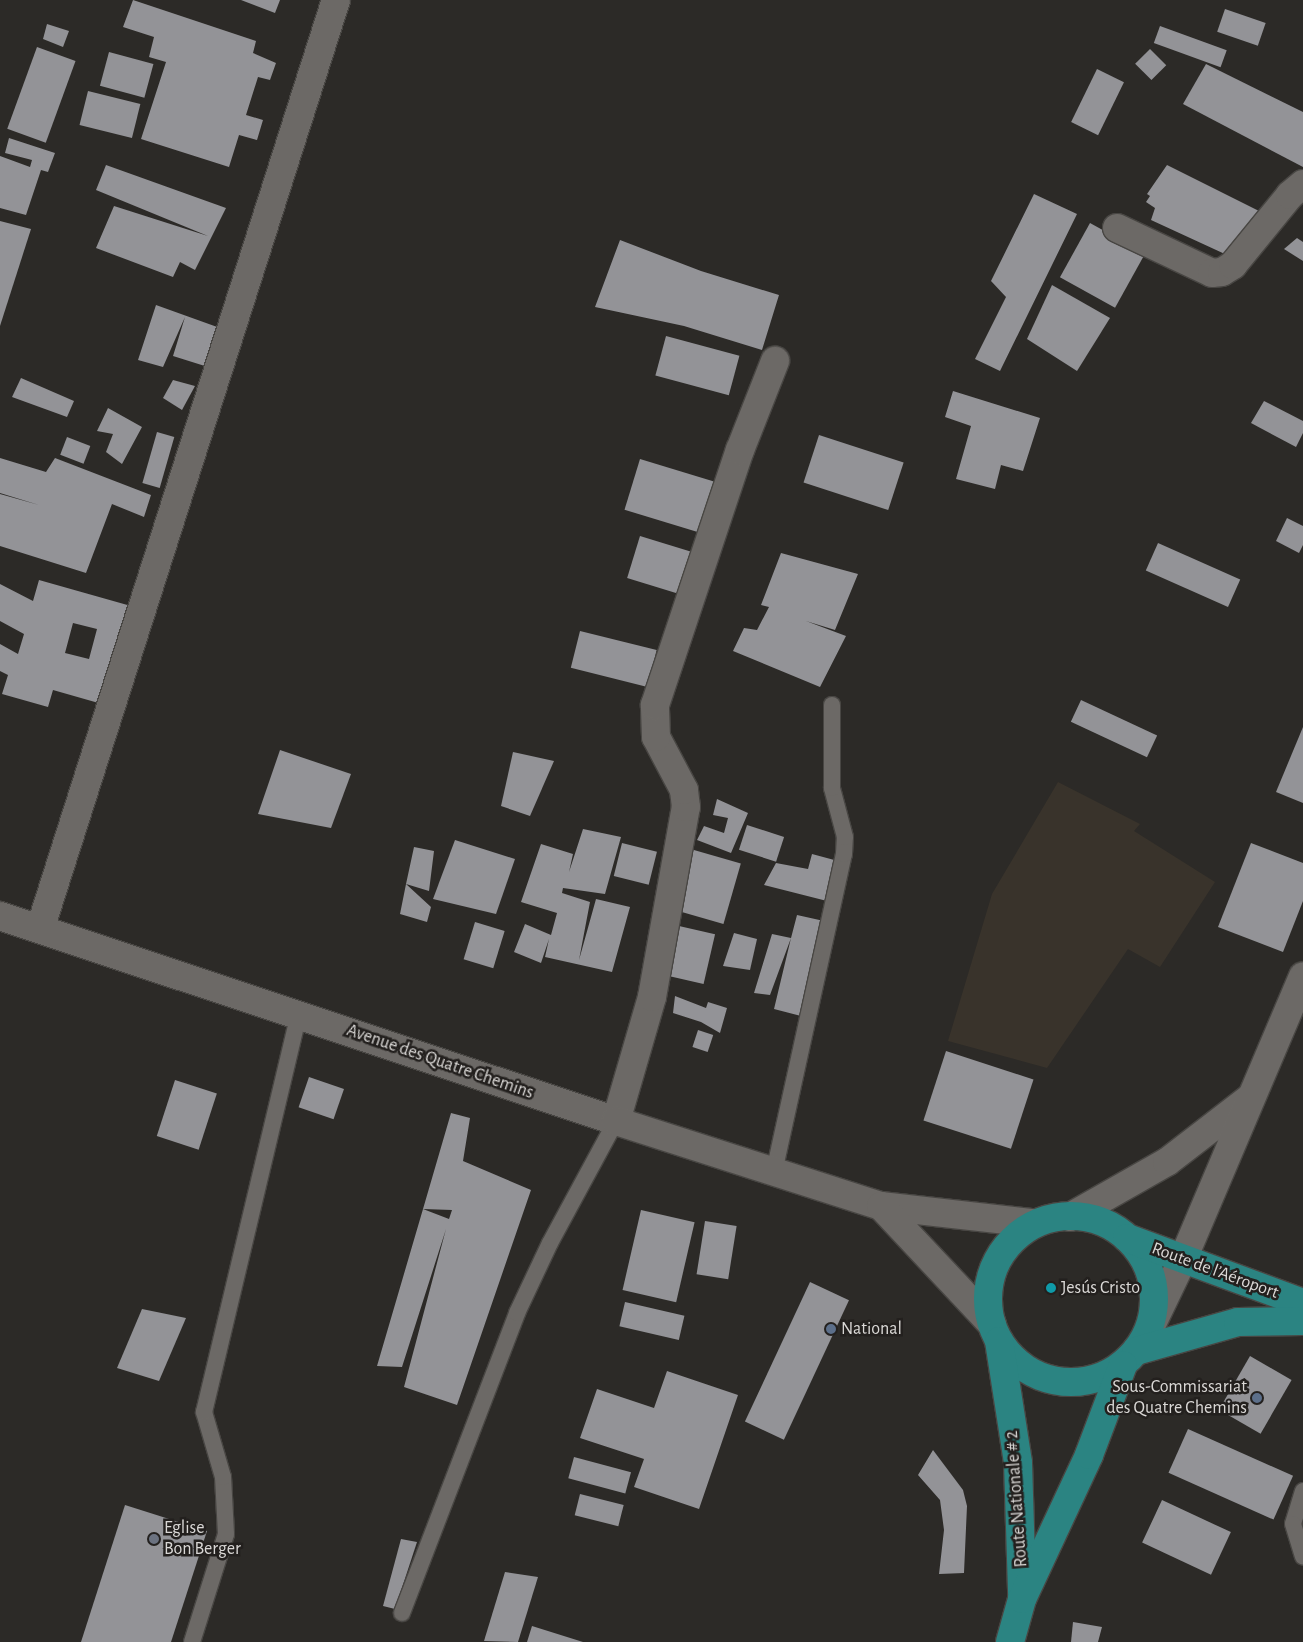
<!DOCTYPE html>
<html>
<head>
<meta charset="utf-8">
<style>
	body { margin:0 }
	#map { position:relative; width:1303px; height:1642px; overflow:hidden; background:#2c2a27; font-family:"Alegreya Sans",sans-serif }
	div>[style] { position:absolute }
	.built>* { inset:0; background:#39332b }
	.building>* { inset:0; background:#939397; transform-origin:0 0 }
	.roads { filter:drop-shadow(1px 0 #484643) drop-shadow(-1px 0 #484643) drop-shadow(0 1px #484643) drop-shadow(0 -1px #484643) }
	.service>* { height:16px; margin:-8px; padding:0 8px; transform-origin:8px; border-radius:8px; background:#6c6966 }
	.minor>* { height:28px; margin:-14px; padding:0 14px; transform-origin:14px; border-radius:14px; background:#6c6966 }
	.secondary>* { height:28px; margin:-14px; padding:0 14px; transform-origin:14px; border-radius:14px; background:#6c6966 }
	.primary>* { height:28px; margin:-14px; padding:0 14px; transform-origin:14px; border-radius:14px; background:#2b8482 }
	.primary>.ring { margin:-14px; padding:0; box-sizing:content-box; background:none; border:28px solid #2b8482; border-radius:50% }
	.dots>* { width:14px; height:14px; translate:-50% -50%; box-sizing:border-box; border:2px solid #23201e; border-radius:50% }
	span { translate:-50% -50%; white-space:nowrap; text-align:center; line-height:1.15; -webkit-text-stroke:5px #23201e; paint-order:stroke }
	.street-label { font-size:18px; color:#dad8d6 }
	.poi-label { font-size:18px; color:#dad8d6 }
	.left { translate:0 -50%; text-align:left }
	.right { translate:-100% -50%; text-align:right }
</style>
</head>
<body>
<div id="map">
	<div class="built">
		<div style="clip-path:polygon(1058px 782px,1140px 824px,1134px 831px,1215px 882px,1160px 967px,1128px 949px,1047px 1068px,948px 1041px,992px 894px)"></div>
	</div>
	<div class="building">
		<div style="clip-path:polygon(133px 0,256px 41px,253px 53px,276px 63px,270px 80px,258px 77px,246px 115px,263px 120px,257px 140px,239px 135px,229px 167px,141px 139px,166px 62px,149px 57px,154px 37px,123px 27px)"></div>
		<div style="clip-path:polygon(241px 0,280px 0,275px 13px)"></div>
		<div style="left:1225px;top:9px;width:43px;height:24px;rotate:19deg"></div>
		<div style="clip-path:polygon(47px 24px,69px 31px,63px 47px,43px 39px)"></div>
		<div style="left:1160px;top:26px;width:71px;height:18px;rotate:20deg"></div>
		<div style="left:37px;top:47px;width:41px;height:87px;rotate:20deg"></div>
		<div style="left:1150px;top:49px;width:23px;height:21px;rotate:45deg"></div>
		<div style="left:109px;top:52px;width:46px;height:35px;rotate:15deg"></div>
		<div style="clip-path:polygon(1206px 64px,1303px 112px,1303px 167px,1183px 104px)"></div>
		<div style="left:1097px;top:69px;width:30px;height:59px;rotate:26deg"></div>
		<div style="left:88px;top:91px;width:54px;height:35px;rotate:14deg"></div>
		<div style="clip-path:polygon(9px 138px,55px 153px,48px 172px,41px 170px,26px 215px,0 208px,0 156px,30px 167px,32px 160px,5px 153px)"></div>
		<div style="clip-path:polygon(106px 165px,226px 208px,195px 270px,180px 262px,173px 277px,96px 248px,114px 206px,208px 236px,96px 190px)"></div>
		<div style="clip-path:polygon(1167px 165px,1259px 211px,1238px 250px,1227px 255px,1151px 220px,1155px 208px,1146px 202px,1150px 196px,1147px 194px)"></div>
		<div style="clip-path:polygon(1034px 194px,1077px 214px,1000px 371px,975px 359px,1006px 297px,991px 281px)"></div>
		<div style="clip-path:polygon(0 221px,31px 229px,0 326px)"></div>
		<div style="left:1090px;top:223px;width:63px;height:62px;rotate:29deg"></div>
		<div style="clip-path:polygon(1297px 238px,1303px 242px,1303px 261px,1284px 249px)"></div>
		<div style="clip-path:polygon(620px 240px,701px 271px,779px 295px,762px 350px,684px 326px,595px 307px)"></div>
		<div style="clip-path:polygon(1052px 285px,1110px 318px,1077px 371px,1027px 339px)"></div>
		<div style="clip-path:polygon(156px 305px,220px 328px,208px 367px,173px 356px,185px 317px,163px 367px,138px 360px)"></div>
		<div style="left:666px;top:336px;width:76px;height:41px;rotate:15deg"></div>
		<div style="clip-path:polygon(21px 378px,74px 401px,67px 417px,12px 397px)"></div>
		<div style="clip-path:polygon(173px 380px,195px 386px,182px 410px,163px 398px)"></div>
		<div style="clip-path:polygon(953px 391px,1040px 418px,1023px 471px,1001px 465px,995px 489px,956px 479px,971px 426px,945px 417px)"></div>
		<div style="clip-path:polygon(1264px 401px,1303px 421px,1303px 433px,1296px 447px,1251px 423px)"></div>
		<div style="clip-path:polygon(108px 408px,142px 427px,122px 464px,106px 452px,113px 434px,97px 431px)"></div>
		<div style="left:157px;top:432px;width:18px;height:53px;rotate:16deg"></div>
		<div style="left:819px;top:435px;width:89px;height:50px;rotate:18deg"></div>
		<div style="left:67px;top:437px;width:25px;height:19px;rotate:21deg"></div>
		<div style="clip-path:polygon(0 458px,46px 472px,55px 458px,151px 495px,144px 517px,112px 504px,86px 573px,0 546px,0 494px,39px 505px,0 493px)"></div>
		<div style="left:640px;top:459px;width:79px;height:53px;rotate:17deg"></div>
		<div style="clip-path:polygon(1287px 518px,1303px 526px,1303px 545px,1299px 553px,1276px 541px)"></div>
		<div style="left:640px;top:536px;width:57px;height:44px;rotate:17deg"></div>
		<div style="left:1158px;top:543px;width:90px;height:30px;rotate:24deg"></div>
		<div style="clip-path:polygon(781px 553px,858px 574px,835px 630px,806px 621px,846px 636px,820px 687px,733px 651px,744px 628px,757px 630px,769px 607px,761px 605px)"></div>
		<div style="clip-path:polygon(evenodd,39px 580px,138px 608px,109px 706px,53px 690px,48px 707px,2px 694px,8px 675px,0 671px,0 644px,18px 654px,24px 634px,0 621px,0 584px,33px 601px,39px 580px,73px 623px,97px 629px,89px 659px,65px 653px,73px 623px)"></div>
		<div style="left:580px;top:631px;width:79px;height:38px;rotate:14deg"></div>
		<div style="left:1081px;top:700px;width:84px;height:24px;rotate:25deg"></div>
		<div style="clip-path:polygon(1303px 727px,1303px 803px,1276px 792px)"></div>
		<div style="clip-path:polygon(280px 750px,351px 774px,331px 828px,258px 814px)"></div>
		<div style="clip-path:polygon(513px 752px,554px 761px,530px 816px,501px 806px)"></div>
		<div style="clip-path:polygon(717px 799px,748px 813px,731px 853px,697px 840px,704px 826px,724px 833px,728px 818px,713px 815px)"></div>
		<div style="left:747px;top:825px;width:39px;height:26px;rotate:18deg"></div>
		<div style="clip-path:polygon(583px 829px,621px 837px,605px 894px,563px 888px,562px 893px,590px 902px,579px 960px,596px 899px,630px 907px,612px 972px,545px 957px,549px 939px,541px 963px,514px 952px,525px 924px,551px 935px,557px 913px,521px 902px,541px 844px,573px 854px,569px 872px)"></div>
		<div style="clip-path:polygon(455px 840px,515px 859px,496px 914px,433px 899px)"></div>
		<div style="left:622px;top:843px;width:36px;height:34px;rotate:14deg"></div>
		<div style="clip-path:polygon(1251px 843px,1303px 863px,1303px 901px,1283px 952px,1218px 927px)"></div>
		<div style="clip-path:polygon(414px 847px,434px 851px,429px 891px,406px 884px,431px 907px,427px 922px,400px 914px,406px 884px)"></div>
		<div style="left:687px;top:848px;width:56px;height:63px;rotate:16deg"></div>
		<div style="clip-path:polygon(812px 854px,838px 861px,827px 901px,764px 885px,776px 863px,808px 869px)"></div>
		<div style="clip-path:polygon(797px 915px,824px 921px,801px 1016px,774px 1009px,791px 938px,770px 995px,754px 993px,772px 934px,791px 938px)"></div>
		<div style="left:475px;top:922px;width:31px;height:39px;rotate:17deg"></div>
		<div style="left:679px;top:926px;width:37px;height:51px;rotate:13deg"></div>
		<div style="clip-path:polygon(734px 933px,757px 939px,750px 970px,723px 966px)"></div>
		<div style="clip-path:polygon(675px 996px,706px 1008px,708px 1002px,727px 1008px,720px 1033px,701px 1022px,673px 1013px)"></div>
		<div style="left:698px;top:1030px;width:16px;height:18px;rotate:18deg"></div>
		<div style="left:946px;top:1051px;width:92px;height:73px;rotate:18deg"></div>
		<div style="left:309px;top:1077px;width:37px;height:32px;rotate:19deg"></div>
		<div style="left:175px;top:1080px;width:44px;height:59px;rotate:18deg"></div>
		<div style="clip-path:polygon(451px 1113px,470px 1118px,463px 1161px,531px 1190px,457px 1405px,404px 1387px,446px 1229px,402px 1367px,377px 1366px,423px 1209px,449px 1219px,452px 1210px,423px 1209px)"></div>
		<div style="left:641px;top:1210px;width:55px;height:82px;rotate:13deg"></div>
		<div style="left:705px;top:1221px;width:32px;height:54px;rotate:9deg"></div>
		<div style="left:810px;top:1282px;width:43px;height:154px;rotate:25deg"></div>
		<div style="left:625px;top:1302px;width:61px;height:25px;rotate:13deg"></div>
		<div style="clip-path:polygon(142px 1309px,186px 1318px,159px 1381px,117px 1368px)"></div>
		<div style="left:1250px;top:1356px;width:48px;height:62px;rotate:30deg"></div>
		<div style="clip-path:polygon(667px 1371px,738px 1395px,699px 1509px,634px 1487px,644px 1459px,580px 1438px,597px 1389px,654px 1408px)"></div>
		<div style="left:1188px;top:1429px;width:115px;height:48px;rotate:24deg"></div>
		<div style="clip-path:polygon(933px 1450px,963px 1490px,967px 1506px,964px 1573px,939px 1574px,944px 1530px,940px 1500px,918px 1475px)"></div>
		<div style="left:574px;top:1457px;width:59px;height:22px;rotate:15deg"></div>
		<div style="left:580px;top:1494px;width:45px;height:22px;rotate:14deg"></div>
		<div style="left:1162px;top:1500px;width:76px;height:47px;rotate:25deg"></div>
		<div style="clip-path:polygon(125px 1505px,207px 1531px,171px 1642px,81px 1642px)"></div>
		<div style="clip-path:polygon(401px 1539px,417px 1542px,395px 1609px,383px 1606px)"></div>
		<div style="clip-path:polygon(505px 1572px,538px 1577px,518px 1642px,484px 1641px)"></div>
		<div style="clip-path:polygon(1073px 1622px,1102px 1627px,1098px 1642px,1071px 1642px)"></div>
		<div style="clip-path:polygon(532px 1626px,583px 1642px,527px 1642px)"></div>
	</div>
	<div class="roads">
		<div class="service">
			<div style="left:774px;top:1172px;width:326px;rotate:-77.6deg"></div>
			<div style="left:844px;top:854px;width:17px;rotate:-87deg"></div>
			<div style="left:845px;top:837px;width:51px;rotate:-104.9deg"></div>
			<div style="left:832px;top:788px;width:83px;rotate:-90deg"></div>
			<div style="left:1303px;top:1491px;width:34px;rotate:107deg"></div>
			<div style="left:1293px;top:1524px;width:34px;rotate:73deg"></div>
			<div style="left:402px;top:1613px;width:321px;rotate:-69deg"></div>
			<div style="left:517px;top:1313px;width:77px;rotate:-64.8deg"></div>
			<div style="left:550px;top:1243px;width:139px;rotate:-61.6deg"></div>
			<div style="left:192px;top:1642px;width:113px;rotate:-72.5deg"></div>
			<div style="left:226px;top:1534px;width:57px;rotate:-93deg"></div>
			<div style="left:223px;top:1477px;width:68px;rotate:-106.3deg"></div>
			<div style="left:204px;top:1412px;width:409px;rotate:-76.6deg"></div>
		</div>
		<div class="minor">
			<div style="left:1117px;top:228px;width:105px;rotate:25.3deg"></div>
			<div style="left:1212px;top:273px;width:10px;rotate:-6deg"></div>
			<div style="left:1222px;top:272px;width:13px;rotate:-32deg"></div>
			<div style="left:1233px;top:265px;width:90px;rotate:-50.8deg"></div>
			<div style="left:1290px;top:195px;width:17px;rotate:-40deg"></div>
			<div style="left:40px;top:929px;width:975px;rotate:-72.33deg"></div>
			<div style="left:616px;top:1121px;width:129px;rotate:-73.8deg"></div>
			<div style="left:652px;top:997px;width:193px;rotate:-79.9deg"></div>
			<div style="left:686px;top:807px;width:17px;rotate:-97deg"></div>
			<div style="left:684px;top:790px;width:60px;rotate:-117.8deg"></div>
			<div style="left:656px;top:737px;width:32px;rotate:-92deg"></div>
			<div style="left:655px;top:705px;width:269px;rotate:-71.6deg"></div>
			<div style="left:740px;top:450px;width:96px;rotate:-68.5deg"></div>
		</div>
		<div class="secondary">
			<div style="left:0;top:916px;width:649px;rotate:18.41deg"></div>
			<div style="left:616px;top:1121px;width:278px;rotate:17.8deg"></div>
			<div style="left:881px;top:1206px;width:153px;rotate:6.4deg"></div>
			<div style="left:881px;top:1206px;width:162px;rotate:46.8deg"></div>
			<div style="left:1070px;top:1217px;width:112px;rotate:-29.6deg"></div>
			<div style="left:1167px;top:1162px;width:105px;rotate:-37.6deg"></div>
			<div style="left:1148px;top:1332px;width:81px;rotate:-64.4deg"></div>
			<div style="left:1183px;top:1259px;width:307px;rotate:-67deg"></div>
		</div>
		<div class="primary">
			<div class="ring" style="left:988px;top:1216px;width:138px;height:138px"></div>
			<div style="left:1127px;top:1238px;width:188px;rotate:20.3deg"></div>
			<div style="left:999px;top:1341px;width:123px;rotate:81.1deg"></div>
			<div style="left:1018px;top:1463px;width:130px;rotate:88.2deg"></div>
			<div style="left:1136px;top:1351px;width:106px;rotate:-15.9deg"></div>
			<div style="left:1238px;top:1322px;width:65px;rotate:-0.9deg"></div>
			<div style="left:1010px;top:1642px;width:45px;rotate:-74.4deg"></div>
			<div style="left:1022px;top:1599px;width:159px;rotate:-65deg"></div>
			<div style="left:1089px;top:1455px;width:96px;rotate:-69.3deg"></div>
		</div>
	</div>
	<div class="dots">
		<div style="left:1051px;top:1288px;background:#0f9aa8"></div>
		<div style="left:831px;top:1329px;background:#5c6f8a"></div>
		<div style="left:1257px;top:1398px;background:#5c6f8a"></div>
		<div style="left:154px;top:1539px;background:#6b7280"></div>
	</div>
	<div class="street-label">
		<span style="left:440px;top:1062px;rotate:19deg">Avenue des Quatre Chemins</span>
		<span style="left:1215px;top:1271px;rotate:20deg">Route de l’Aéroport</span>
		<span style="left:1017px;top:1499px;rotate:-94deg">Route Nationale # 2</span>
	</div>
	<div class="poi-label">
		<span class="left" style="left:1061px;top:1288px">Jesús Cristo</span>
		<span class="left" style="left:841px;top:1329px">National</span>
		<span class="right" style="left:1247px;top:1398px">Sous-Commissariat<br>des Quatre Chemins</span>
		<span class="left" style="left:164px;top:1539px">Eglise<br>Bon Berger</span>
	</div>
</div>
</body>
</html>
